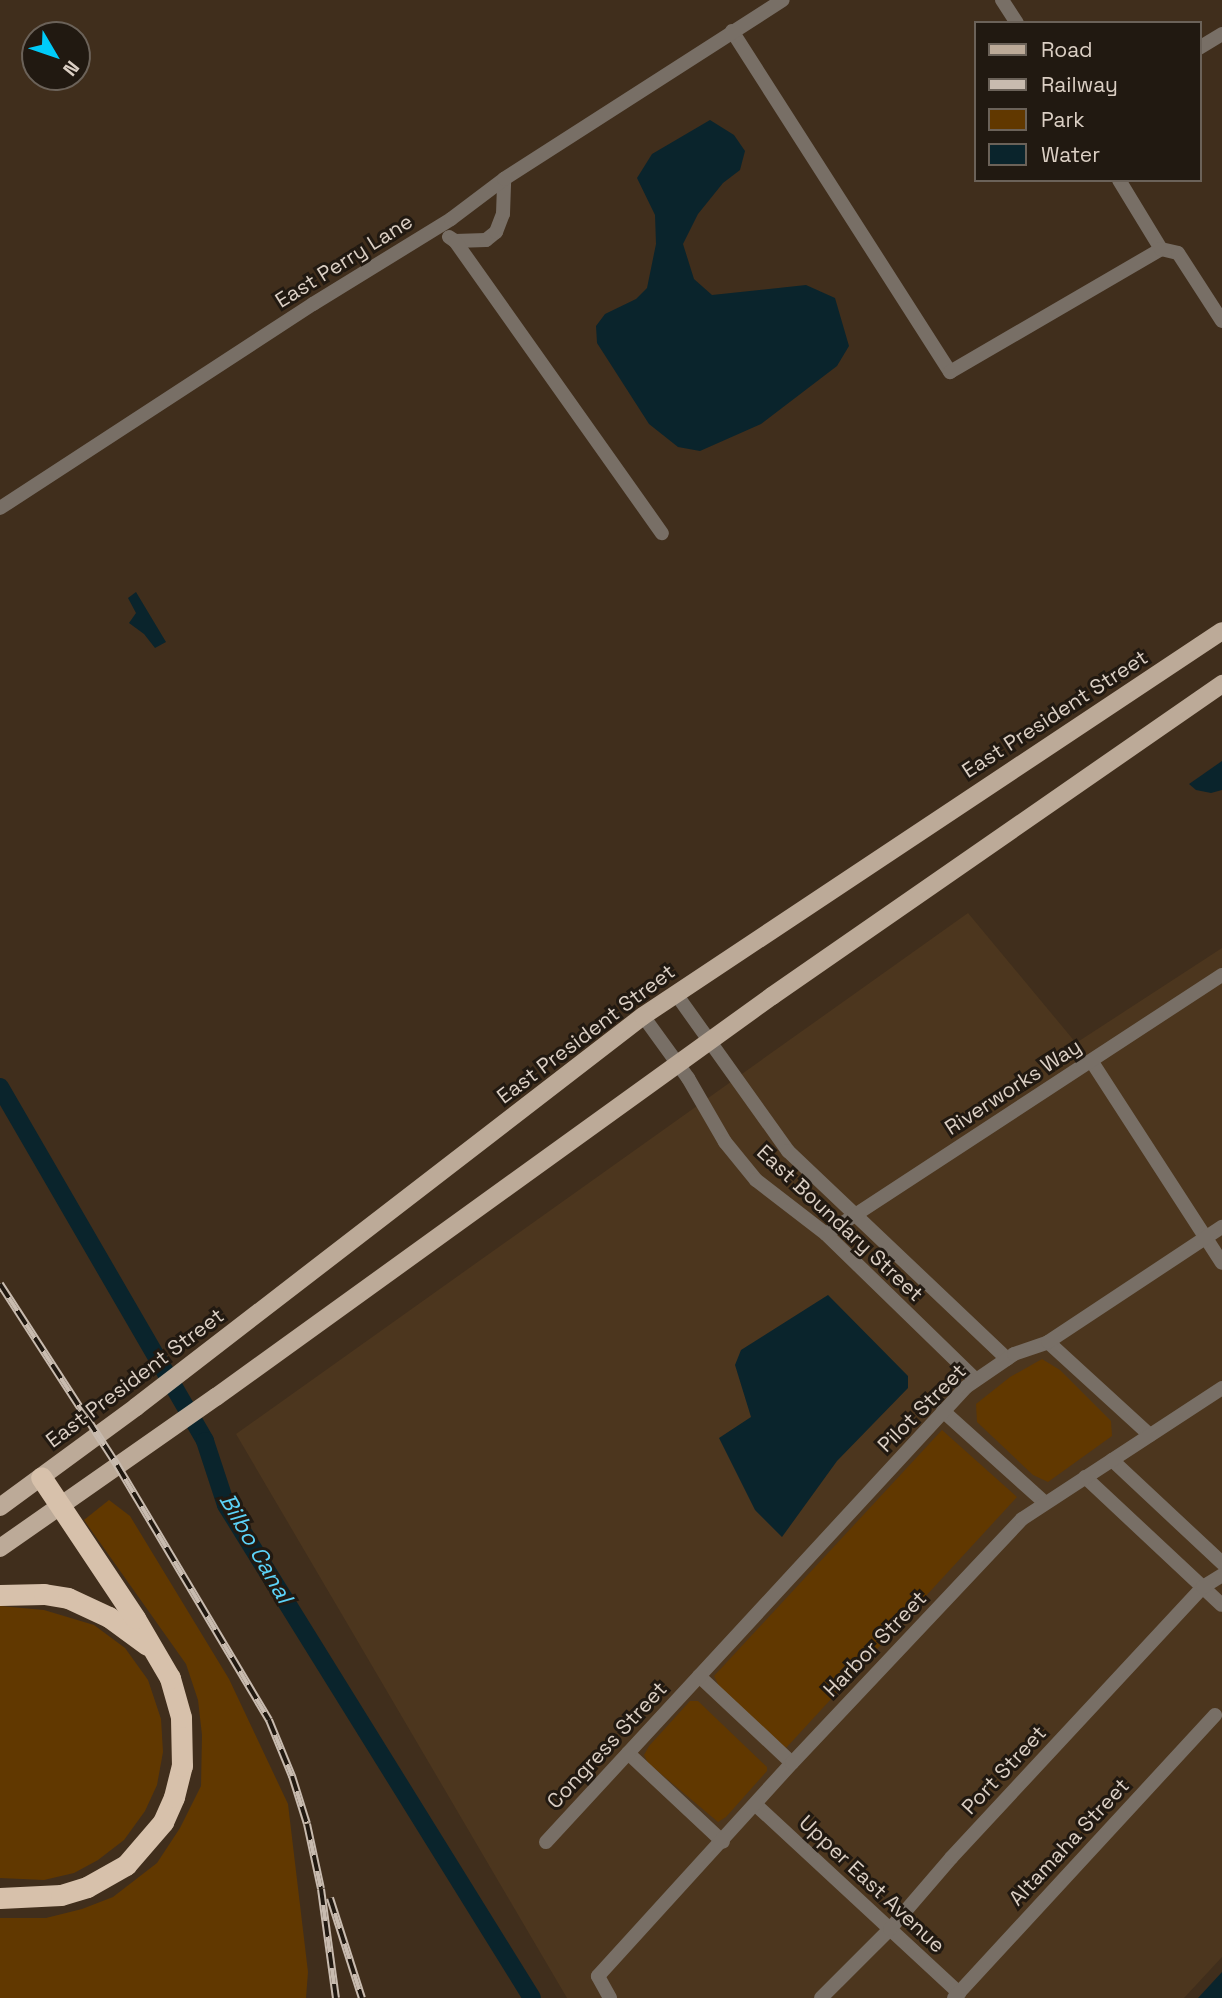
<!DOCTYPE html>
<html>
<head>
<meta charset="utf-8">
<style>
	body { margin:0 }
	#map { position:relative; width:1222px; height:1998px; overflow:hidden; background:#402e1c; font-family:"Space Grotesk",sans-serif }
	div>[style] { position:absolute }
	.built>* { inset:0; background:#4c361e }
	.green>* { inset:0; background:#613800 }
	.water>* { inset:0; background:#0a242c }
	.canal>* { height:18px; margin:-9px; padding:0 9px; transform-origin:9px; border-radius:9px; background:#0a242c }
	.street>* { height:14px; margin:-7px; padding:0 7px; transform-origin:7px; border-radius:7px; background:#786f66 }
	.primary>* { height:18px; margin:-9px; padding:0 9px; transform-origin:9px; border-radius:9px; background:#bcaa98 }
	.highway>* { height:21px; margin:-10.5px; padding:0 10.5px; transform-origin:10.5px; border-radius:10.5px; background:#d7c1ab }
	.rail>* { height:8px; margin-top:-4px; transform-origin:0; background:repeating-linear-gradient(90deg,#211911 0 16px,#c8bbaf 0 32px); box-sizing:border-box; border-block:2px solid #c8bbaf }
	span { translate:-50% -50%; white-space:nowrap; text-align:center; line-height:1.15; -webkit-text-stroke:6px #211911; paint-order:stroke }
	.street-label { font-size:21px; color:#dbcfc4 }
	.water-label { font-size:23px; color:#5cd2f7; font-style:italic }
	.legend { position:absolute; left:974px; top:21px; width:228px; height:161px; box-sizing:border-box; background:#211911; border:2px solid #6b6259; margin:0; padding:9px 12px; list-style:none; font-size:21px; color:#dbcfc4 }
	.legend li { display:flex; align-items:center; gap:14px; height:35px }
	.legend b { width:35px; border:2px solid #6b6259 }
	.north { position:absolute; left:21px; top:21px; width:70px; height:70px; box-sizing:border-box; background:#211911; border:2px solid #6b6259; border-radius:50%; rotate:129deg; font-size:19px; font-weight:700; line-height:28px; text-align:center; color:#dbcfc4 }
	.north::after { content:''; display:block; margin:auto; width:24px; height:32px; background:#00cbf9; clip-path:polygon(50% 0,100% 100%,50% 72%,0 100%) }
</style>
</head>
<body>
<div id="map">
	<div class="built">
		<div style="clip-path:polygon(968px 913px,1076px 1043px,1222px 948px,1222px 1957px,1184px 1998px,567px 1998px,236px 1434px)"></div>
	</div>
	<div class="green">
		<div style="clip-path:polygon(1042px 1359px,1060px 1370px,1111px 1421px,1112px 1436px,1048px 1482px,1033px 1475px,977px 1422px,976px 1404px,1010px 1377px)"></div>
		<div style="clip-path:polygon(942px 1430px,1017px 1497px,786px 1748px,720px 1688px,714px 1676px)"></div>
		<div style="clip-path:polygon(109px 1500px,130px 1516px,229px 1679px,288px 1804px,308px 1972px,306px 1998px,0 1998px,0 1918px,46px 1918px,82px 1909px,113px 1897px,157px 1863px,180px 1828px,201px 1786px,202px 1735px,198px 1700px,186px 1664px,84px 1520px)"></div>
		<div style="clip-path:polygon(0 1606px,44px 1610px,94px 1625px,125px 1648px,148px 1680px,161px 1719px,163px 1752px,157px 1785px,145px 1811px,124px 1840px,98px 1860px,74px 1873px,44px 1880px,0 1878px)"></div>
		<div style="clip-path:polygon(690px 1701px,698px 1701px,767px 1767px,767px 1771px,726px 1817px,718px 1822px,648px 1763px,644px 1755px,649px 1746px)"></div>
	</div>
	<div class="water">
		<div style="clip-path:polygon(710px 120px,734px 135px,745px 151px,740px 170px,723px 183px,698px 214px,683px 244px,694px 279px,712px 295px,806px 285px,835px 298px,849px 346px,837px 366px,761px 424px,700px 451px,678px 447px,649px 424px,597px 343px,596px 326px,605px 314px,636px 299px,647px 288px,656px 244px,655px 215px,637px 178px,652px 154px)"></div>
		<div style="clip-path:polygon(136px 592px,166px 642px,155px 648px,144px 634px,129px 623px,136px 613px,128px 598px)"></div>
		<div style="clip-path:polygon(1222px 761px,1222px 790px,1211px 793px,1196px 790px,1189px 784px)"></div>
		<div style="clip-path:polygon(828px 1295px,908px 1376px,908px 1388px,837px 1461px,782px 1537px,755px 1510px,719px 1438px,751px 1417px,735px 1365px,741px 1350px)"></div>
		<div style="clip-path:polygon(1222px 1972px,1222px 1998px,1198px 1998px)"></div>
	</div>
	<div class="canal">
		<div style="left:0;top:1087px;width:409px;rotate:59.9deg"></div>
		<div style="left:205px;top:1441px;width:67px;rotate:71.8deg"></div>
		<div style="left:226px;top:1505px;width:580px;rotate:58.17deg"></div>
	</div>
	<div class="street">
		<div style="left:1002px;top:0;width:27px;rotate:57deg"></div>
		<div style="left:732px;top:31px;width:405px;rotate:57.4deg"></div>
		<div style="left:950px;top:372px;width:244px;rotate:-30.2deg"></div>
		<div style="left:1199px;top:48px;width:27px;rotate:-31deg"></div>
		<div style="left:1119px;top:180px;width:81px;rotate:58.7deg"></div>
		<div style="left:1161px;top:249px;width:17px;rotate:13deg"></div>
		<div style="left:1178px;top:253px;width:81px;rotate:57.1deg"></div>
		<div style="left:449px;top:237px;width:7px;rotate:34deg"></div>
		<div style="left:455px;top:241px;width:31px;rotate:-2deg"></div>
		<div style="left:486px;top:240px;width:13px;rotate:-39deg"></div>
		<div style="left:496px;top:232px;width:19px;rotate:-69deg"></div>
		<div style="left:503px;top:214px;width:35px;rotate:-88deg"></div>
		<div style="left:455px;top:241px;width:358px;rotate:54.7deg"></div>
		<div style="left:0;top:508px;width:374px;rotate:-33.1deg"></div>
		<div style="left:313px;top:304px;width:162px;rotate:-31.6deg"></div>
		<div style="left:451px;top:219px;width:66px;rotate:-37deg"></div>
		<div style="left:504px;top:179px;width:331px;rotate:-32.7deg"></div>
		<div style="left:676px;top:994px;width:193px;rotate:54.5deg"></div>
		<div style="left:788px;top:1151px;width:302px;rotate:43.5deg"></div>
		<div style="left:643px;top:1016px;width:77px;rotate:54deg"></div>
		<div style="left:688px;top:1078px;width:74px;rotate:60deg"></div>
		<div style="left:725px;top:1142px;width:49px;rotate:50.8deg"></div>
		<div style="left:756px;top:1180px;width:88px;rotate:37.6deg"></div>
		<div style="left:826px;top:1234px;width:209px;rotate:44.2deg"></div>
		<div style="left:1092px;top:1062px;width:239px;rotate:57.1deg"></div>
		<div style="left:826px;top:1234px;width:473px;rotate:-33.2deg"></div>
		<div style="left:1048px;top:1342px;width:138px;rotate:42.4deg"></div>
		<div style="left:943px;top:1411px;width:137px;rotate:42deg"></div>
		<div style="left:1112px;top:1460px;width:151px;rotate:43.1deg"></div>
		<div style="left:1085px;top:1477px;width:187px;rotate:43.1deg"></div>
		<div style="left:699px;top:1676px;width:127px;rotate:43.1deg"></div>
		<div style="left:628px;top:1753px;width:130px;rotate:43.1deg"></div>
		<div style="left:756px;top:1805px;width:277px;rotate:42.8deg"></div>
		<div style="left:546px;top:1842px;width:619px;rotate:-47.29deg"></div>
		<div style="left:966px;top:1387px;width:58px;rotate:-34.5deg"></div>
		<div style="left:1014px;top:1354px;width:36px;rotate:-19deg"></div>
		<div style="left:1048px;top:1342px;width:209px;rotate:-33.5deg"></div>
		<div style="left:610px;top:1998px;width:25px;rotate:-119deg"></div>
		<div style="left:598px;top:1976px;width:288px;rotate:-47.7deg"></div>
		<div style="left:792px;top:1763px;width:335px;rotate:-46.7deg"></div>
		<div style="left:1022px;top:1519px;width:239px;rotate:-33.2deg"></div>
		<div style="left:821px;top:1998px;width:98px;rotate:-45deg"></div>
		<div style="left:890px;top:1929px;width:94px;rotate:-49.3deg"></div>
		<div style="left:951px;top:1858px;width:370px;rotate:-47.1deg"></div>
		<div style="left:1203px;top:1587px;width:22px;rotate:-32deg"></div>
		<div style="left:954px;top:1998px;width:385px;rotate:-47.3deg"></div>
	</div>
	<div class="primary">
		<div style="left:0;top:1507px;width:169px;rotate:-36.3deg"></div>
		<div style="left:136px;top:1407px;width:640px;rotate:-37.64deg"></div>
		<div style="left:643px;top:1016px;width:695px;rotate:-33.62deg"></div>
		<div style="left:0;top:1548px;width:264px;rotate:-35deg"></div>
		<div style="left:216px;top:1397px;width:686px;rotate:-35.8deg"></div>
		<div style="left:772px;top:996px;width:548px;rotate:-34.73deg"></div>
	</div>
	<div class="highway">
		<div style="left:0;top:1595px;width:44px;rotate:-1.3deg"></div>
		<div style="left:44px;top:1594px;width:24px;rotate:9deg"></div>
		<div style="left:68px;top:1598px;width:45px;rotate:24.9deg"></div>
		<div style="left:109px;top:1617px;width:47px;rotate:36.4deg"></div>
		<div style="left:0;top:1898px;width:61px;rotate:-2.8deg"></div>
		<div style="left:61px;top:1895px;width:27px;rotate:-17deg"></div>
		<div style="left:87px;top:1887px;width:45px;rotate:-29.4deg"></div>
		<div style="left:126px;top:1865px;width:57px;rotate:-49.3deg"></div>
		<div style="left:163px;top:1822px;width:27px;rotate:-66deg"></div>
		<div style="left:174px;top:1797px;width:32px;rotate:-76deg"></div>
		<div style="left:182px;top:1766px;width:49px;rotate:-91.2deg"></div>
		<div style="left:181px;top:1717px;width:41px;rotate:-105.8deg"></div>
		<div style="left:170px;top:1678px;width:69px;rotate:-120.3deg"></div>
		<div style="left:135px;top:1618px;width:169px;rotate:-123.7deg"></div>
	</div>
	<div class="rail">
		<div style="left:0;top:1284px;width:216px;rotate:57.1deg"></div>
		<div style="left:117px;top:1465px;width:297px;rotate:59.2deg"></div>
		<div style="left:269px;top:1720px;width:61px;rotate:67.7deg"></div>
		<div style="left:292px;top:1776px;width:50px;rotate:72.6deg"></div>
		<div style="left:307px;top:1824px;width:66px;rotate:77.8deg"></div>
		<div style="left:321px;top:1889px;width:110px;rotate:82.2deg"></div>
		<div style="left:330px;top:1898px;width:105px;rotate:72.3deg"></div>
	</div>
	<div class="street-label">
		<span style="left:344px;top:261px;rotate:-32deg">East Perry Lane</span>
		<span style="left:1055px;top:714px;rotate:-33deg">East President Street</span>
		<span style="left:586px;top:1034px;rotate:-37deg">East President Street</span>
		<span style="left:1013px;top:1087px;rotate:-33deg">Riverworks Way</span>
		<span style="left:840px;top:1223px;rotate:43deg">East Boundary Street</span>
		<span style="left:135px;top:1378px;rotate:-37deg">East President Street</span>
		<span style="left:922px;top:1408px;rotate:-45deg">Pilot Street</span>
		<span style="left:875px;top:1644px;rotate:-46deg">Harbor Street</span>
		<span style="left:607px;top:1745px;rotate:-47deg">Congress Street</span>
		<span style="left:1004px;top:1770px;rotate:-47deg">Port Street</span>
		<span style="left:1069px;top:1842px;rotate:-47deg">Altamaha Street</span>
		<span style="left:872px;top:1884px;rotate:43deg">Upper East Avenue</span>
	</div>
	<div class="water-label">
		<span style="left:256px;top:1548px;rotate:60deg">Bilbo Canal</span>
	</div>
	<ul class="legend">
	<li><b style="height:9px;background:#bcaa98"></b>Road</li>
	<li><b style="height:9px;background:#c8bbaf"></b>Railway</li>
	<li><b style="height:19px;background:#613800"></b>Park</li>
	<li><b style="height:19px;background:#0a242c"></b>Water</li>
	</ul>
	<div class="north">N</div>
</div>
</body>
</html>
